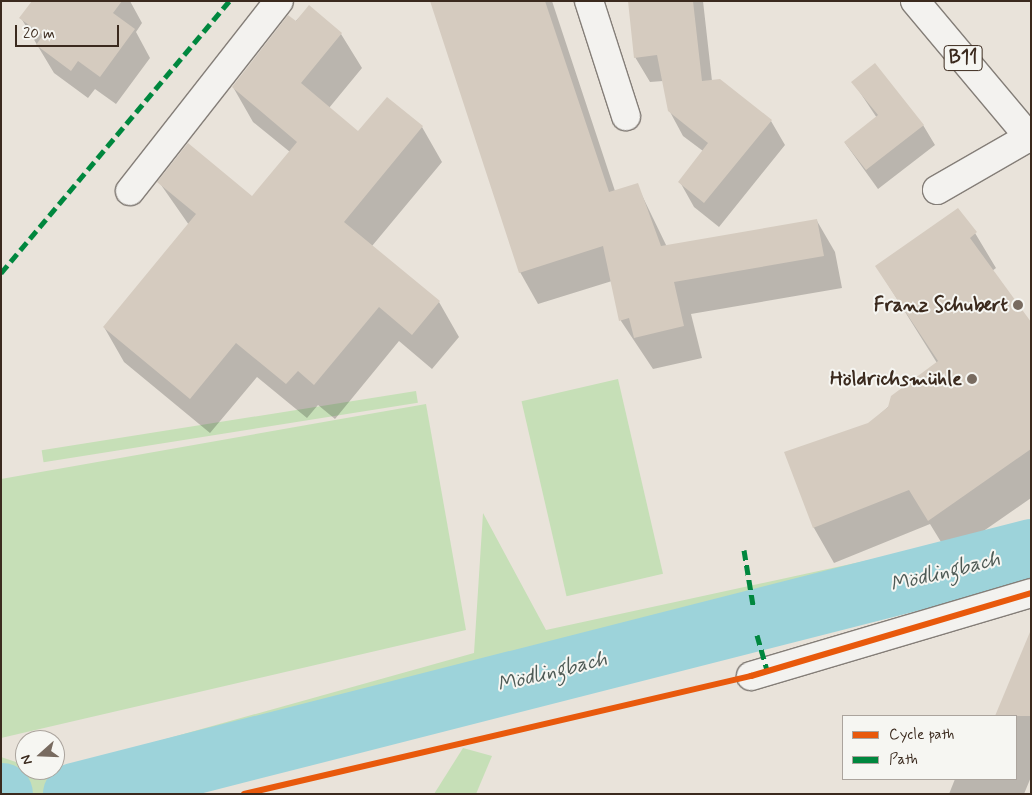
<!DOCTYPE html>
<html>
<head>
<meta charset="utf-8">
<style>
	body { margin:0 }
	#map { position:relative; width:1032px; height:795px; overflow:hidden; background:#e9e3da; font-family:Mynerve,sans-serif }
	div>[style] { position:absolute }
	.green>* { inset:0; background:#c6dfb7; transform-origin:0 0 }
	.shadow>* { inset:0; background:#0003 }
	.river>* { height:62px; margin:-31px; padding:0 31px; transform-origin:31px; border-radius:31px; background:#9dd3da }
	.building>* { inset:0; background:#d5cbbf }
	.roads { filter:drop-shadow(1px 0 #847e78) drop-shadow(-1px 0 #847e78) drop-shadow(0 1px #847e78) drop-shadow(0 -1px #847e78) }
	.minor>* { height:28px; margin:-14px; padding:0 14px; transform-origin:14px; border-radius:14px; background:#f3f2ef }
	.major>* { height:28px; margin:-14px; padding:0 14px; transform-origin:14px; border-radius:14px; background:#f3f2ef }
	.quiet>* { height:5px; margin-top:-2.5px; transform-origin:0; background:repeating-linear-gradient(90deg,#00873e 0 10px,transparent 0 15px) }
	.cycleway>* { height:6px; margin:-3px; padding:0 3px; transform-origin:3px; border-radius:3px; background:#e8590c }
	.dots>* { width:14px; height:14px; translate:-50% -50%; box-sizing:border-box; border:2px solid #f6f6f2; border-radius:50% }
	span { translate:-50% -50%; white-space:nowrap; text-align:center; line-height:1.15; -webkit-text-stroke:4px #f6f6f2; paint-order:stroke }
	.shield-label span { padding:1px 4px; background:#f6f6f2; border:1px solid; border-radius:4px; -webkit-text-stroke-width:0 }
	.shield-label { font-size:19px; color:#3b2a1e; font-weight:700 }
	.poi-label { font-size:20px; color:#3b2a1e; font-weight:700 }
	.right { translate:-100% -50%; text-align:right }
	.water-label { font-size:21px; color:#4f5b56; font-style:italic }
	.frame { position:absolute; inset:0; border:2px solid #3b2a1e; pointer-events:none }
	.legend { position:absolute; left:842px; top:715px; width:175px; height:65px; box-sizing:border-box; background:#f6f6f2; border:1px solid #aba49d; margin:0; padding:6px 9px; list-style:none; font-size:15px; color:#3b2a1e }
	.legend li { display:flex; align-items:center; gap:10px; height:25px }
	.legend b { width:25px; border:1px solid #aba49d }
	.north { position:absolute; left:15px; top:730px; width:50px; height:50px; box-sizing:border-box; background:#f6f6f2; border:1px solid #aba49d; border-radius:50%; rotate:250deg; font-size:14px; font-weight:700; line-height:20px; text-align:center; color:#3b2a1e }
	.north::after { content:''; display:block; margin:auto; width:18px; height:22px; background:#786b60; clip-path:polygon(50% 0,100% 100%,50% 72%,0 100%) }
	.scale { position:absolute; left:15px; top:25px; width:104px; height:22px; box-sizing:border-box; border:2px solid #3b2a1e; border-top:0; padding-left:6px; font-size:15px; line-height:18px; white-space:nowrap; color:#3b2a1e; -webkit-text-stroke:4px #f6f6f2; paint-order:stroke }
</style>
</head>
<body>
<div id="map">
	<div class="green">
		<div style="left:618px;top:379px;width:200px;height:99px;rotate:77deg"></div>
		<div style="left:416px;top:391px;width:12px;height:379px;rotate:81deg"></div>
		<div style="clip-path:polygon(426px 404px,466px 630px,1px 738px,1px 479px)"></div>
		<div style="clip-path:polygon(483px 513px,546px 630px,1031px 525px,1031px 579px,148px 794px,1px 794px,1px 757px,25px 765px,25px 770px,55px 770px,474px 653px)"></div>
		<div style="clip-path:polygon(463px 748px,492px 756px,476px 794px,434px 794px)"></div>
	</div>
	<div class="shadow">
		<div style="clip-path:polygon(33px 1px,130px 1px,142px 23px,136px 32px,150px 58px,116px 104px,95px 89px,88px 98px,54px 73px,21px 18px)"></div>
		<div style="clip-path:polygon(435px 1px,552px 1px,615px 191px,637px 185px,667px 247px,817px 221px,835px 252px,842px 288px,691px 314px,702px 358px,653px 369px,621px 321px,612px 281px,538px 304px,520px 272px)"></div>
		<div style="clip-path:polygon(629px 1px,703px 1px,712px 81px,771px 121px,785px 145px,719px 227px,694px 207px,680px 182px,703px 151px,683px 136px,669px 110px,663px 81px,650px 82px,635px 57px)"></div>
		<div style="clip-path:polygon(309px 7px,341px 34px,362px 68px,329px 108px,359px 133px,422px 127px,442px 162px,372px 246px,439px 302px,459px 337px,432px 369px,399px 341px,335px 419px,318px 405px,307px 418px,257px 377px,210px 433px,124px 362px,104px 327px,189px 225px,159px 182px,252px 198px,290px 152px,253px 122px,233px 87px)"></div>
		<div style="clip-path:polygon(853px 82px,923px 125px,935px 145px,878px 189px,845px 143px,877px 118px)"></div>
		<div style="clip-path:polygon(975px 233px,996px 268px,992px 271px,1031px 324px,1031px 498px,949px 555px,930px 524px,834px 563px,814px 528px,786px 453px,869px 424px,937px 363px,877px 267px)"></div>
		<div style="clip-path:polygon(1019px 661px,1031px 666px,1031px 777px,1024px 794px,949px 794px,955px 779px,1016px 779px,1016px 716px,997px 716px)"></div>
	</div>
	<div class="river">
		<div style="left:1px;top:794px;width:1px"></div>
		<div style="left:74px;top:794px;width:988px;rotate:-14.3deg"></div>
	</div>
	<div class="building">
		<div style="clip-path:polygon(32px 1px,122px 1px,113px 13px,135px 29px,100px 77px,78px 61px,71px 71px,36px 45px,43px 35px,19px 18px)"></div>
		<div style="clip-path:polygon(430px 1px,545px 1px,609px 192px,638px 183px,661px 246px,817px 219px,824px 256px,674px 282px,684px 326px,634px 338px,629px 318px,619px 321px,603px 246px,519px 273px)"></div>
		<div style="clip-path:polygon(628px 1px,693px 1px,702px 81px,720px 79px,772px 120px,704px 203px,678px 182px,708px 143px,668px 111px,657px 55px,634px 58px)"></div>
		<div style="clip-path:polygon(309px 5px,342px 33px,301px 83px,358px 131px,387px 97px,423px 126px,344px 222px,440px 301px,412px 335px,379px 307px,314px 385px,298px 371px,286px 384px,236px 343px,190px 399px,103px 327px,196px 214px,157px 182px,188px 143px,252px 196px,297px 142px,232px 87px,288px 15px,296px 21px)"></div>
		<div style="clip-path:polygon(875px 63px,924px 125px,866px 170px,844px 142px,878px 115px,851px 82px)"></div>
		<div style="clip-path:polygon(958px 208px,977px 232px,970px 238px,1031px 322px,1031px 449px,928px 521px,909px 490px,813px 528px,784px 452px,868px 423px,888px 407px,891px 396px,938px 361px,875px 266px)"></div>
		<div style="clip-path:polygon(1030px 632px,1031px 716px,995px 716px)"></div>
	</div>
	<div class="roads">
		<div class="minor">
			<div style="left:589px;top:1px;width:121px;rotate:72.2deg"></div>
			<div style="left:937px;top:190px;width:106px;rotate:-29.9deg"></div>
			<div style="left:130px;top:191px;width:241px;rotate:-51.9deg"></div>
			<div style="left:751px;top:676px;width:292px;rotate:-16.5deg"></div>
		</div>
		<div class="major">
			<div style="left:915px;top:1px;width:180px;rotate:50deg"></div>
		</div>
	</div>
	<div class="quiet">
		<div style="left:1px;top:273px;width:355px;rotate:-50deg"></div>
		<div style="left:744px;top:550px;width:56px;rotate:80.7deg"></div>
		<div style="left:757px;top:635px;width:37px;rotate:74deg"></div>
	</div>
	<div class="cycleway">
		<div style="left:244px;top:794px;width:521px;rotate:-13.1deg"></div>
		<div style="left:751px;top:676px;width:292px;rotate:-16.5deg"></div>
	</div>
	<div class="dots">
		<div style="left:1018px;top:305px;background:#786b60"></div>
		<div style="left:972px;top:379px;background:#786b60"></div>
	</div>
	<div class="shield-label">
		<span style="left:963px;top:58px">B11</span>
	</div>
	<div class="poi-label">
		<span class="right" style="left:1008px;top:305px">Franz Schubert</span>
		<span class="right" style="left:962px;top:379px">Höldrichsmühle</span>
	</div>
	<div class="water-label">
		<span style="left:945px;top:572px;rotate:-14deg">Mödlingbach</span>
		<span style="left:552px;top:672px;rotate:-14deg">Mödlingbach</span>
	</div>
	<div class="frame"></div>
	<ul class="legend">
	<li><b style="height:6px;background:#e8590c"></b>Cycle path</li>
	<li><b style="height:6px;background:#00873e"></b>Path</li>
	</ul>
	<div class="north">N</div>
	<div class="scale">20 m</div>
</div>
</body>
</html>
